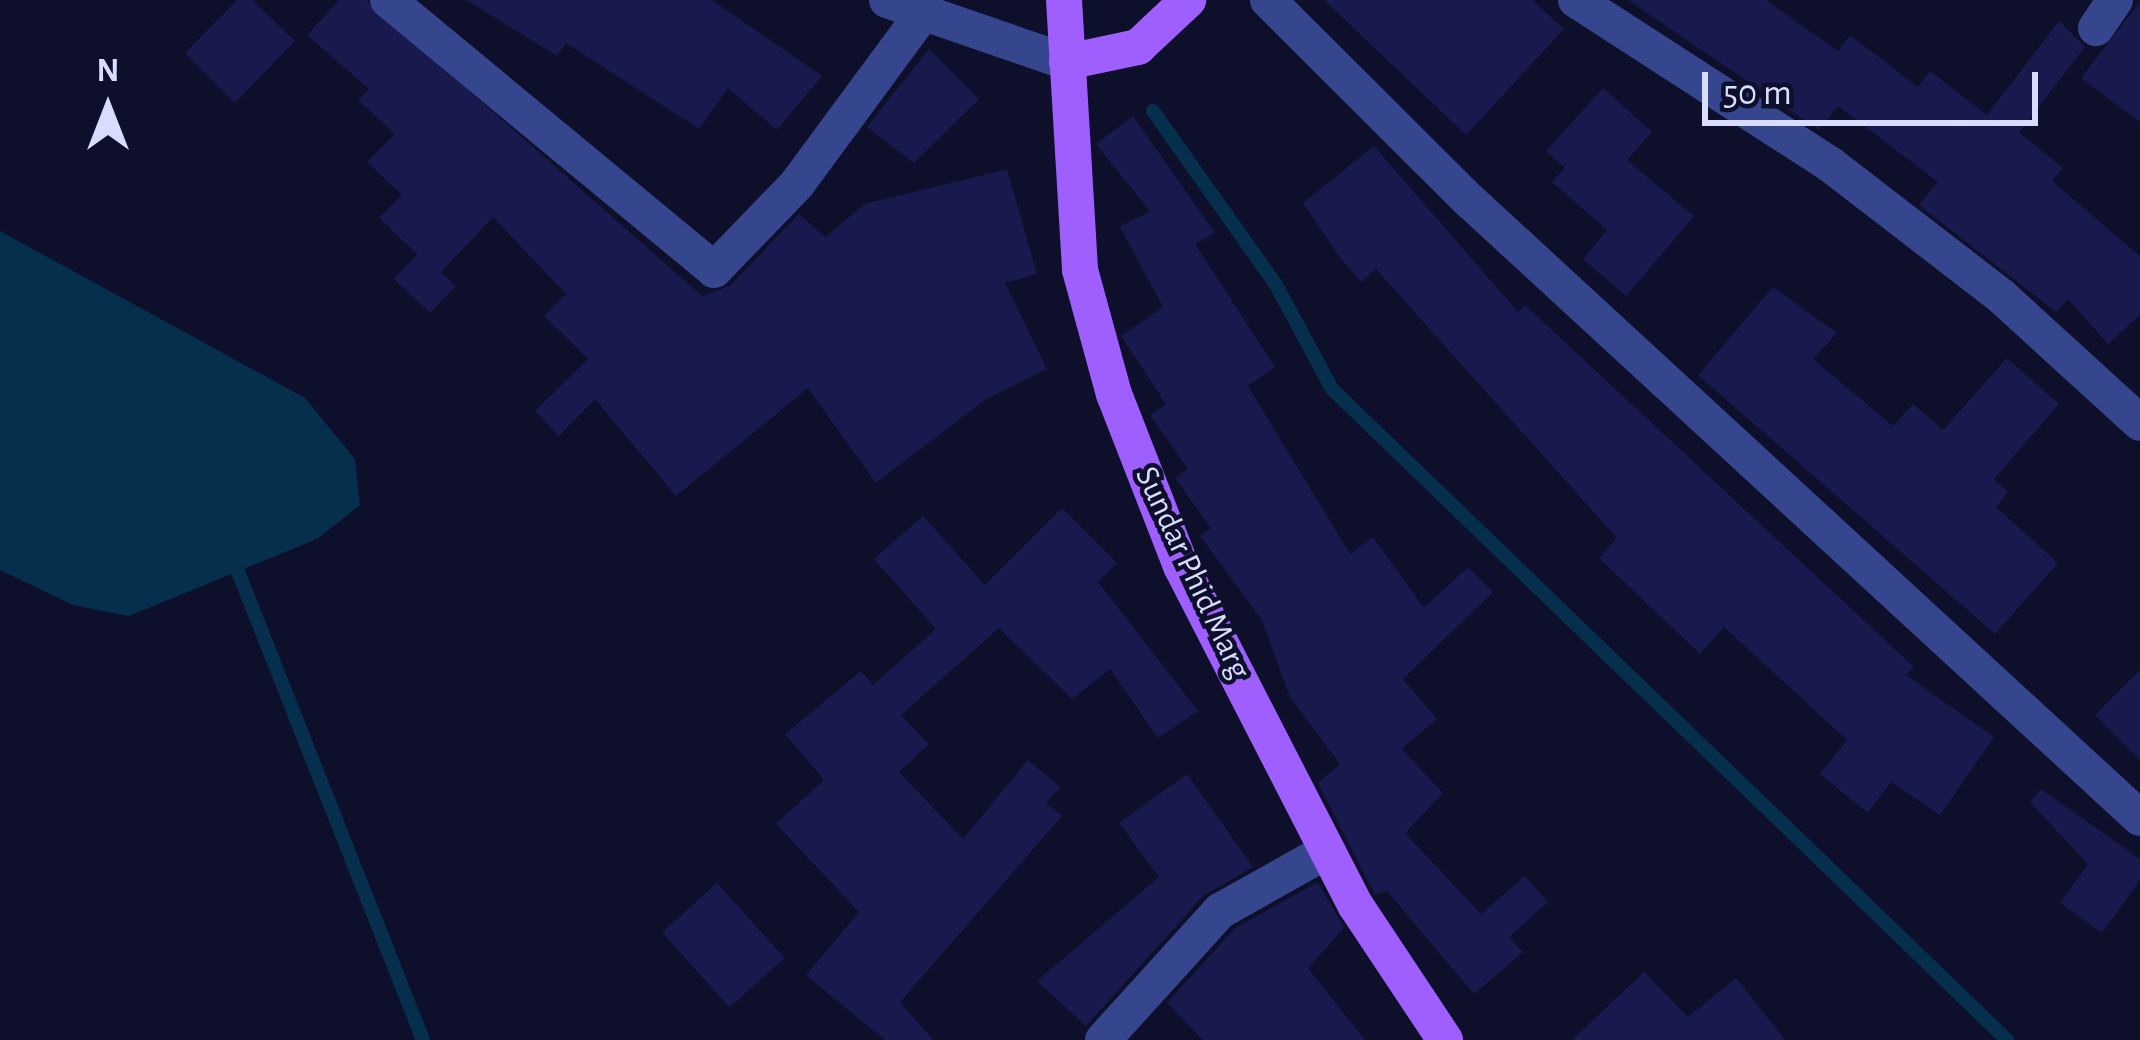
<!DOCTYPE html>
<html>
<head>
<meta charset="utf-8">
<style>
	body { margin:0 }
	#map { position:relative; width:2140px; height:1040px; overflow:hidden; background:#0e102b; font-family:"Alegreya Sans",sans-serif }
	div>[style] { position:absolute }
	.water>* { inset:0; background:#052f4c }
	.stream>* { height:14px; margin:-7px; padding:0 7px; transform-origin:7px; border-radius:7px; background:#052f4c }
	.building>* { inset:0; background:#18194d; transform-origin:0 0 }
	.minor>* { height:36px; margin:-18px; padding:0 18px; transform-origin:18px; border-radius:18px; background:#35468e }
	.major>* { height:36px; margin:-18px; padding:0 18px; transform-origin:18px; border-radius:18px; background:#9f5fff }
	span { translate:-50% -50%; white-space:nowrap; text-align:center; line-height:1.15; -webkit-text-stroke:9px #0e102b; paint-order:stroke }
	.street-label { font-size:33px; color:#d8dcff }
	.north { position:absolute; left:48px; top:48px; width:120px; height:120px; -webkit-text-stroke:9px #0e102b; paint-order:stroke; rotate:0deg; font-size:33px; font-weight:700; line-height:48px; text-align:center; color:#d8dcff }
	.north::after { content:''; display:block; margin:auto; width:42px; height:54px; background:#d8dcff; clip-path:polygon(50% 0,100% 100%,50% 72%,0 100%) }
	.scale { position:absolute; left:1702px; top:72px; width:336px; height:54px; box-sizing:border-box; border:6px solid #d8dcff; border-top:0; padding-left:15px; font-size:36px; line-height:42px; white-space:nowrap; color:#d8dcff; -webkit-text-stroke:9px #0e102b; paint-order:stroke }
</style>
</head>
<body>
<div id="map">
	<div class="water">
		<div style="clip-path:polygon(0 231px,305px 398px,355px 459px,360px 505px,317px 539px,129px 616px,73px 605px,0 570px)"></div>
	</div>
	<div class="stream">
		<div style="left:1153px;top:111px;width:211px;rotate:54.7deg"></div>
		<div style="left:1275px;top:283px;width:120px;rotate:61.7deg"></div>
		<div style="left:1332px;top:389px;width:938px;rotate:43.96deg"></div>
		<div style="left:237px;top:569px;width:506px;rotate:68.45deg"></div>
	</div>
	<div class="building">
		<div style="clip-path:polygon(237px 0,252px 0,295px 41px,235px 103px,185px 53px)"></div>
		<div style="clip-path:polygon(339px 0,366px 0,702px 296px,730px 286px,799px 214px,825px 237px,865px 204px,1007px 169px,1037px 274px,1005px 283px,1047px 369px,986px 399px,876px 483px,808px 388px,676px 496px,595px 399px,559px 436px,535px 411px,588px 359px,544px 316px,566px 294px,493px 217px,441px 272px,456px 286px,430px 313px,394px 279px,417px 254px,379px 218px,402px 195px,367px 162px,395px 134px,358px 100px,369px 89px,307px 35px)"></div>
		<div style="clip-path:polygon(466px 0,712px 0,822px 76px,777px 130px,728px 88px,699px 129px,566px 43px,557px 56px)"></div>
		<div style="clip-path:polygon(1324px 0,1532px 0,1564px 29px,1466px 135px)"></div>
		<div style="clip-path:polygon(1628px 0,1766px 0,1838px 51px,1850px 35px,1918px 87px,1930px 71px,1987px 115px,2059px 21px,2085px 47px,2019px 132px,2063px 168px,2052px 181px,2140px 256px,2140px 315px,2108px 344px,2068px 299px,2056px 312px,1919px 205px,1938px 182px,1838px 106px,1819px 130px)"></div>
		<div style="clip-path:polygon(2140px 2px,2140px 122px,2081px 78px)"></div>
		<div style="clip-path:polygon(929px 49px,979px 99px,914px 163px,867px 127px)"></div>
		<div style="clip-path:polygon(1603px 88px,1652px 132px,1627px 160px,1694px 216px,1626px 296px,1583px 259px,1607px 230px,1552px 182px,1565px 168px,1546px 151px)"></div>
		<div style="clip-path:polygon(1133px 116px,1215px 233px,1195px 244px,1275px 367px,1248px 386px,1350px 554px,1373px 537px,1424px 608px,1468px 567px,1493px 592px,1403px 679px,1437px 719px,1402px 749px,1443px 793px,1405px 833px,1481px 914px,1525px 876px,1548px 902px,1509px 937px,1523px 952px,1474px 994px,1387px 891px,1375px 895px,1318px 783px,1340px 764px,1290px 697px,1262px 620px,1200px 536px,1211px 528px,1175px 478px,1188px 469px,1150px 415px,1166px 404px,1121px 336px,1163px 307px,1120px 227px,1150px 211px,1096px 144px)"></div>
		<div style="clip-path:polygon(1374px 146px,1518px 312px,1525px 305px,1914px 667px,1906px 675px,1994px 737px,1940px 815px,1891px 782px,1868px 813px,1820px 774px,1847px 740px,1724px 627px,1700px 654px,1599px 558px,1617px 538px,1376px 269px,1361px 282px,1339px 256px,1303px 203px)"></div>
		<div style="clip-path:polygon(1773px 287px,1837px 333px,1813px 359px,1893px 426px,1913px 404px,1943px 430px,2007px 358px,2059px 404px,1994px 479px,2008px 492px,1996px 507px,2058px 563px,1995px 634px,1698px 375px)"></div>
		<div style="clip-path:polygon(1062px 508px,1117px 563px,1098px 582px,1198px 711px,1158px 738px,1110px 669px,1072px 699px,999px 628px,901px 715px,929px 744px,899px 772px,963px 839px,1028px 760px,1060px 787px,1046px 803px,1062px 816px,900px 1002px,933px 1040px,885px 1040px,806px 975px,859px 912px,776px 824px,824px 780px,785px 734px,861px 671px,873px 685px,936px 629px,874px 559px,923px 516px,985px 585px)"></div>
		<div style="clip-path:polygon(2140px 670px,2140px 760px,2095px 715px)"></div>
		<div style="clip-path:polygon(1187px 774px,1253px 867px,1203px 896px,1086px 1026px,1037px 981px,1159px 877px,1119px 823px)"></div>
		<div style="clip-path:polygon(2041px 789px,2140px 859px,2140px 880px,2102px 933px,2060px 903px,2088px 864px,2030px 802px)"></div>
		<div style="clip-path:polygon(1318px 882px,1344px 928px,1308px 968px,1365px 1040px,1203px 1040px,1167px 1003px,1234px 929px)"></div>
		<div style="left:717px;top:883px;width:101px;height:74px;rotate:48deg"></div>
		<div style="clip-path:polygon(1644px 972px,1688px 1017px,1736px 978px,1785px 1040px,1572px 1040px)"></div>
	</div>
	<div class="minor">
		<div style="left:388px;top:0;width:423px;rotate:39.6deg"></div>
		<div style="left:714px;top:270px;width:120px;rotate:-46deg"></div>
		<div style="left:797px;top:184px;width:207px;rotate:-53.6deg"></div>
		<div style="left:887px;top:0;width:190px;rotate:19deg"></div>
		<div style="left:1268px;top:0;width:286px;rotate:44.9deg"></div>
		<div style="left:1471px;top:202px;width:909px;rotate:42.64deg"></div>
		<div style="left:1576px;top:0;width:304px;rotate:32.9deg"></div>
		<div style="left:1831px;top:165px;width:215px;rotate:37.6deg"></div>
		<div style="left:2001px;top:296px;width:188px;rotate:42.4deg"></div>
		<div style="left:2096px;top:28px;width:34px;rotate:-56deg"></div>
		<div style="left:1103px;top:1040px;width:174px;rotate:-47.8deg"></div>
		<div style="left:1220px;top:911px;width:123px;rotate:-29.3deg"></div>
	</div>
	<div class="major">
		<div style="left:1064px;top:0;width:270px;rotate:86.6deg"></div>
		<div style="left:1080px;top:270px;width:129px;rotate:74.7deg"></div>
		<div style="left:1114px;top:394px;width:185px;rotate:68.7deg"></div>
		<div style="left:1181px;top:566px;width:382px;rotate:62.8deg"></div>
		<div style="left:1356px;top:906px;width:161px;rotate:56.4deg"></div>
		<div style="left:1067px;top:62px;width:73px;rotate:-11.9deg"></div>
		<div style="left:1138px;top:47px;width:69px;rotate:-43.2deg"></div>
	</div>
	<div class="street-label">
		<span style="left:1192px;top:573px;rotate:65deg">Sundar Phid Marg</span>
	</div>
	<div class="north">N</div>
	<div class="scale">50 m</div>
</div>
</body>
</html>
